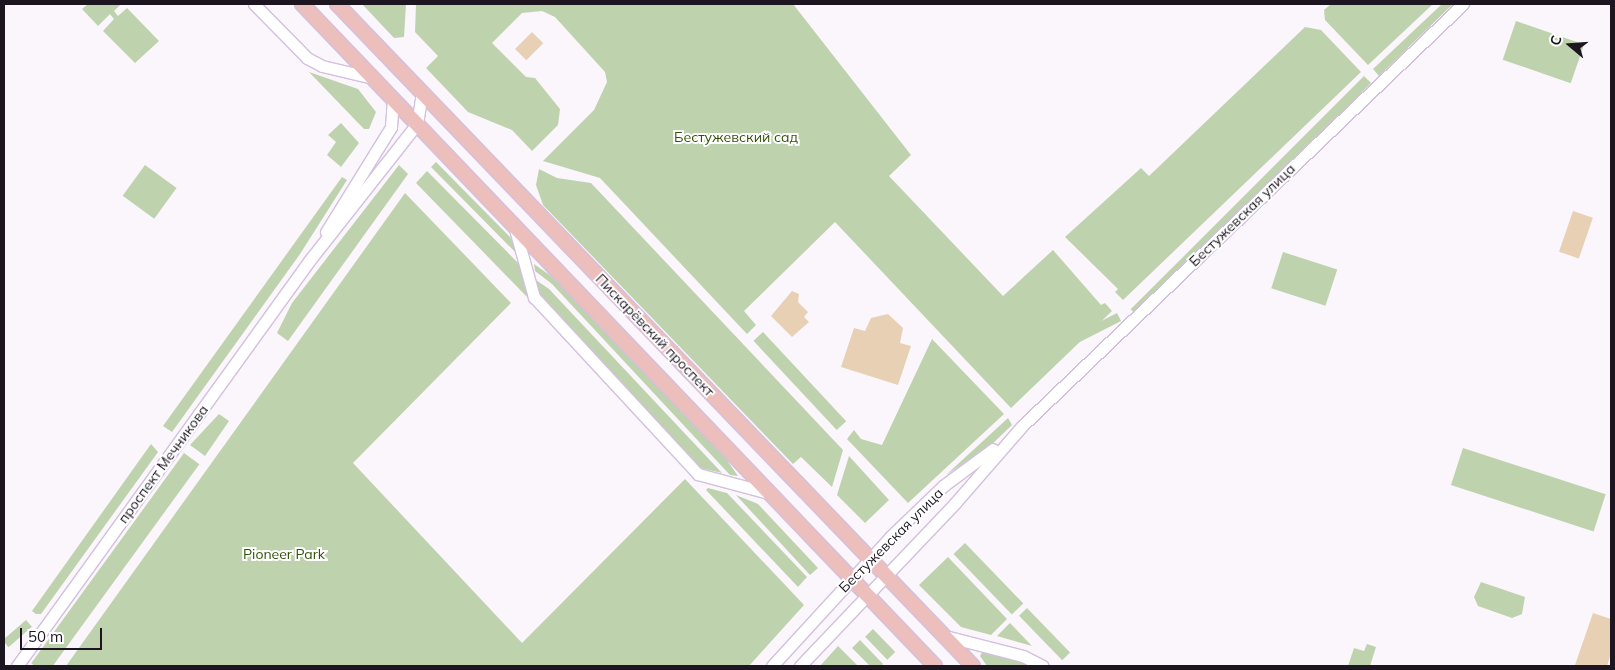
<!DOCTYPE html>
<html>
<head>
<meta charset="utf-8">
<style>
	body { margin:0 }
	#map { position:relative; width:1615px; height:670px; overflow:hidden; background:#faf6fc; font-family:Mulish,sans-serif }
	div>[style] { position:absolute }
	.green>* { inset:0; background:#bed3ad; transform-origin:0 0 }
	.building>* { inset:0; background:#e8d0b5; transform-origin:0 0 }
	.roads { filter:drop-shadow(1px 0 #d3c0de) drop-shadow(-1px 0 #d3c0de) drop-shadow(0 1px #d3c0de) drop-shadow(0 -1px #d3c0de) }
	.minor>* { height:11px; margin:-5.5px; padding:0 5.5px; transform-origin:5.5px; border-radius:5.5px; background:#fff }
	.major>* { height:14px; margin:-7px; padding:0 7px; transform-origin:7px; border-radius:7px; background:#ecbebc }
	span { translate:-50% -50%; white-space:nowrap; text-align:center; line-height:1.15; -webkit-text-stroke:4px #fff; paint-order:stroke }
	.park-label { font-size:14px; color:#315207 }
	.street-label { font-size:14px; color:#1d1621 }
	.frame { position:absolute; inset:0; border:5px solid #1d1621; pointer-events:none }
	.north { position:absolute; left:1545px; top:20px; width:50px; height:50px; -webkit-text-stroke:4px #fff; paint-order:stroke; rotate:288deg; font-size:14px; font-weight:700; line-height:20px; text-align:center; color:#1d1621 }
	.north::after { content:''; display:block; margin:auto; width:18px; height:22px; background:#1d1621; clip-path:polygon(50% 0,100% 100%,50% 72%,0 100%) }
	.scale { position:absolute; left:20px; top:628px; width:82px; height:22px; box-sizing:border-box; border:2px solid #1d1621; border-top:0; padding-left:6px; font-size:15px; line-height:18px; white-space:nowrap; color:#1d1621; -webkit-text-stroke:4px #fff; paint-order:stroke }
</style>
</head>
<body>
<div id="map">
	<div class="green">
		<div style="clip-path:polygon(88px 4px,121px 4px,114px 11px,118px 16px,127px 8px,159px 41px,135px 63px,103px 31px,114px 19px,110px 14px,98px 26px,82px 9px)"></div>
		<div style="clip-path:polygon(362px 4px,406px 4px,404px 37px,394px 38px)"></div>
		<div style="clip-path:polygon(416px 4px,793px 4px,911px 155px,889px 176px,1003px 296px,1053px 250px,1101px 305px,1105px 303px,1112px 311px,1011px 408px,835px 222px,744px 311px,756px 325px,747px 334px,600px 178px,543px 161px,594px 110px,607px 82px,605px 72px,555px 17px,542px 11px,522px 13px,492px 43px,526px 77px,535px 78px,560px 109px,558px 125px,532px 151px,512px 130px,468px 112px,426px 68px,438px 56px,415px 32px)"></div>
		<div style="clip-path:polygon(1331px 4px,1433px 4px,1368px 65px,1325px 20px,1324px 10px)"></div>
		<div style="clip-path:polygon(1442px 4px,1453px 4px,1379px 76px,1373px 69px)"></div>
		<div style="left:1516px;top:21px;width:72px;height:41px;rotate:19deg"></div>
		<div style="clip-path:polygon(1305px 27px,1321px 30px,1361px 72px,1123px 300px,1115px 292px,1118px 289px,1065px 237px,1141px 168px,1149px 176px)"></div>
		<div style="clip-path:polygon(309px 72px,358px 89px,376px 112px,369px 129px,364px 129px)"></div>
		<div style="left:1364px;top:76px;width:10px;height:330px;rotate:45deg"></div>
		<div style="clip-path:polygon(341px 123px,359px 143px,341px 167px,327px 155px,336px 142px,328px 135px)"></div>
		<div style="clip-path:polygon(436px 162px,510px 237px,520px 257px,431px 167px)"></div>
		<div style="left:145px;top:165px;width:39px;height:38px;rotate:36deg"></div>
		<div style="clip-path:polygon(399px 165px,408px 174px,288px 341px,277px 333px,292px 303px)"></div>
		<div style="clip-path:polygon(539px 169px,557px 178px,591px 183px,843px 450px,832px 487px,801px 457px,793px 464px,543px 205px,536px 185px)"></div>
		<div style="clip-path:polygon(427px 171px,522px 267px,532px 302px,416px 183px)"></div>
		<div style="clip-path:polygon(342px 177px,347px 180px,300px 254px,172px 432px,163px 426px)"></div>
		<div style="clip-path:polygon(405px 193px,511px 303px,353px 463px,522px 643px,685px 479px,804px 605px,749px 666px,66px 666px)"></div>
		<div style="left:1283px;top:252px;width:57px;height:38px;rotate:18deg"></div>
		<div style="clip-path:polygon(534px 264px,558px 281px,722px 453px,738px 476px,730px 475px,552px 284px,535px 271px)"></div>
		<div style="clip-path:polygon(536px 280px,549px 289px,722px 473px,700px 468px,540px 294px)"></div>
		<div style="left:1117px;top:313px;width:9px;height:143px;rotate:63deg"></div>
		<div style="left:763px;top:332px;width:122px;height:13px;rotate:47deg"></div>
		<div style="clip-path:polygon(932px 339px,1004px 414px,908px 503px,847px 439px,854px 430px,861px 439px,882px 445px)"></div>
		<div style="clip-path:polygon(219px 414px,229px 421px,205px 456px,190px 445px)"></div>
		<div style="clip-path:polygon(1008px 418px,1012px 425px,989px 447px,946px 475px)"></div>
		<div style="clip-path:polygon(151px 444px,158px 452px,41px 614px,36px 614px,32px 611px)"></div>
		<div style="left:1463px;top:448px;width:150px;height:39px;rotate:18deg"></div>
		<div style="left:184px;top:453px;width:19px;height:260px;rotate:36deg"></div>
		<div style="clip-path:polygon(849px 456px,889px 500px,865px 523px,837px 495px)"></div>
		<div style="clip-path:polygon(708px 488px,727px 493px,807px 577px,798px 587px,706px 490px)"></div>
		<div style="clip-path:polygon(736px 495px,758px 504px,818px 568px,810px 575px)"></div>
		<div style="left:965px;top:543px;width:84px;height:16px;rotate:46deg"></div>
		<div style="clip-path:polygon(948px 557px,1007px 619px,991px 635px,961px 627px,919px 585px)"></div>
		<div style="clip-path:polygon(1481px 582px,1525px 597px,1522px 614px,1512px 618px,1478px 606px,1474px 597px)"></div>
		<div style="left:1027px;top:608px;width:62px;height:11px;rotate:46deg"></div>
		<div style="left:26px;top:620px;width:9px;height:31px;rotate:49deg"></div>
		<div style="clip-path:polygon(1010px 623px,1032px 646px,997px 636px)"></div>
		<div style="left:873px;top:629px;width:32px;height:11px;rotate:46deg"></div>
		<div style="clip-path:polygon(860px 640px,883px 664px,881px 666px,870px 666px,852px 648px)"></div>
		<div style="clip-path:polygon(1367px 644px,1376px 647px,1370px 666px,1348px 666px,1354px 648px,1364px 651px)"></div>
		<div style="clip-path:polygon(838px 646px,858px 666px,820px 666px)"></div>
		<div style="clip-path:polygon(983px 651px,1012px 658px,1032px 666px,987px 666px,980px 656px)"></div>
	</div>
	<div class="building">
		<div style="left:532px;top:32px;width:16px;height:24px;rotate:45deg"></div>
		<div style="left:1573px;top:211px;width:21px;height:43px;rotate:19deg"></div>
		<div style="clip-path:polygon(792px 291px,799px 294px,798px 302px,808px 312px,804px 317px,809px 322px,792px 337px,771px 316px)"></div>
		<div style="clip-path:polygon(888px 314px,903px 328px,900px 343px,911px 346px,898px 385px,841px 367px,854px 328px,865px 331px,871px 318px)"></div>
		<div style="clip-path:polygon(1593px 613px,1611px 619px,1611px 653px,1607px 666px,1575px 665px)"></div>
	</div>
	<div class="roads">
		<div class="minor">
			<div style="left:254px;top:4px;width:76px;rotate:45.5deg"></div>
			<div style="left:307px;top:58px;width:17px;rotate:28deg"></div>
			<div style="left:322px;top:66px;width:52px;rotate:13.2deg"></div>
			<div style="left:515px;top:229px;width:71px;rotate:74.4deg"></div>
			<div style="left:534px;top:297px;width:241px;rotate:47.2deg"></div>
			<div style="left:698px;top:474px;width:73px;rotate:15deg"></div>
			<div style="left:326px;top:232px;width:123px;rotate:-58.2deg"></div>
			<div style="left:391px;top:127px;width:29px;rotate:-86deg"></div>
			<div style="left:945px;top:636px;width:81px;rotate:14.4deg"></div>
			<div style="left:1023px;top:656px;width:22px;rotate:27deg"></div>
			<div style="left:17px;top:666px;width:499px;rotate:-54.2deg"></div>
			<div style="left:309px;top:261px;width:174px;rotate:-51.8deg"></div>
			<div style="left:417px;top:124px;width:31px;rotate:-81deg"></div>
			<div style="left:772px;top:666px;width:175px;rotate:-47.5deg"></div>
			<div style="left:890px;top:537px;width:74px;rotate:-43.9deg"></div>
			<div style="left:943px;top:486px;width:62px;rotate:-36.5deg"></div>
			<div style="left:800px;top:666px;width:225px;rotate:-46.4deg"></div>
			<div style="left:955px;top:503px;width:102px;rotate:-49deg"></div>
			<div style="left:1022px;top:426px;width:610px;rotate:-43.74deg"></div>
		</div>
		<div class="major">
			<div style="left:302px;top:4px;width:916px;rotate:46.28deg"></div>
			<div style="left:337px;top:4px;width:918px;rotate:46.15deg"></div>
		</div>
	</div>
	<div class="park-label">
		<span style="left:736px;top:137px">Бестужевский сад</span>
		<span style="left:284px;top:554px">Pioneer Park</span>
	</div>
	<div class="street-label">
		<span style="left:1242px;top:215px;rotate:-44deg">Бестужевская улица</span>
		<span style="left:655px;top:335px;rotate:46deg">Пискарёвский проспект</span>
		<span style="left:163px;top:464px;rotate:-54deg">проспект Мечникова</span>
		<span style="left:891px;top:540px;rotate:-45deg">Бестужевская улица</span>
	</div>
	<div class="frame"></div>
	<div class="north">С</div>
	<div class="scale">50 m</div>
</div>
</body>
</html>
